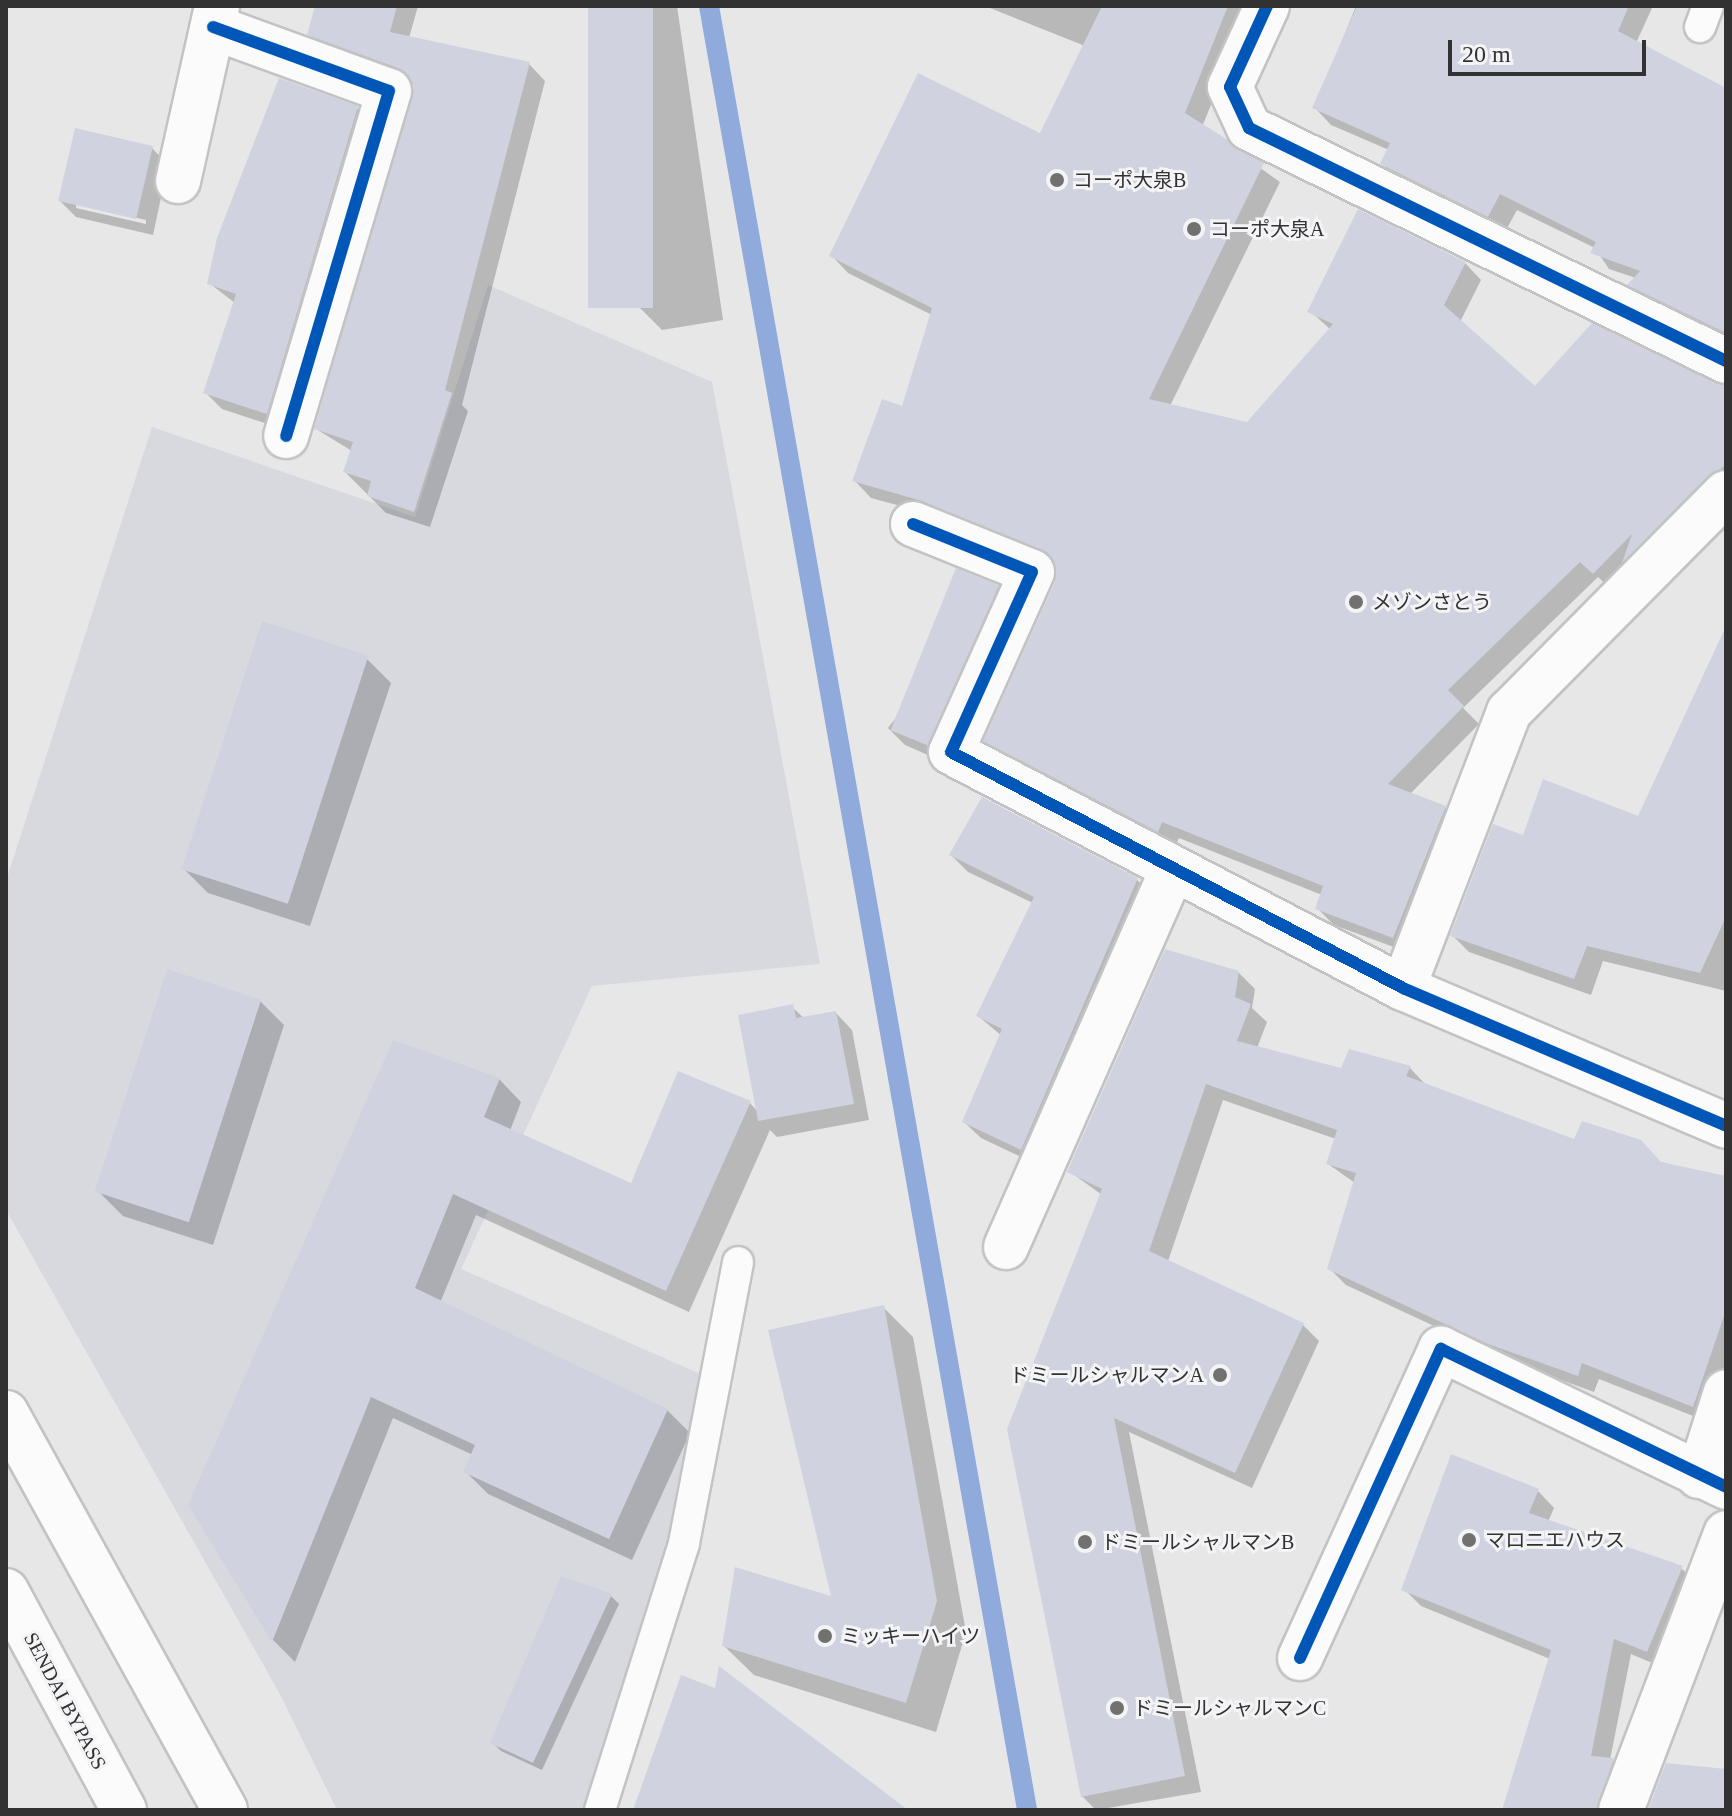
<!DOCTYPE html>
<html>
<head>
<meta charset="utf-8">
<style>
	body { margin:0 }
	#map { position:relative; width:1732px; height:1816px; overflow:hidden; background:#e7e7e8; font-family:"Times New Roman","Noto Sans JP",serif }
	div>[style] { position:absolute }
	.built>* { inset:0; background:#d8d9df }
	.shadow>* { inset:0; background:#0003 }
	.stream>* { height:20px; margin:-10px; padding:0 10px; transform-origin:10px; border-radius:10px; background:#91aadc }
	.building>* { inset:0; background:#d0d3df; transform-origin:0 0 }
	.roads { filter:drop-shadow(2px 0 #c3c3c3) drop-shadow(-2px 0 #c3c3c3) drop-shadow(0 2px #c3c3c3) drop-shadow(0 -2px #c3c3c3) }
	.service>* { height:30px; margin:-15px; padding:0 15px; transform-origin:15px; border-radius:15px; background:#fbfbfc }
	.minor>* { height:44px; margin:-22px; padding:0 22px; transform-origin:22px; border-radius:22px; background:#fbfbfc }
	.trunk>* { height:44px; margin:-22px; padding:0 22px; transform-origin:22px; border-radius:22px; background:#fbfbfc }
	.cycleway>* { height:12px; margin:-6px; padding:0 6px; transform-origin:6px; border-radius:6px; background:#0057b8 }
	.dots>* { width:22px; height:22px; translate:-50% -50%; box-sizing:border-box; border:4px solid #f4f4f6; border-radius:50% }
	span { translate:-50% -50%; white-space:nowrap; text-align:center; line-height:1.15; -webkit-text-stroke:6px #f4f4f6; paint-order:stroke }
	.poi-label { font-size:20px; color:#323233 }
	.left { translate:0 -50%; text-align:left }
	.right { translate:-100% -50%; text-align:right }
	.street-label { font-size:20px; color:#323233 }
	.frame { position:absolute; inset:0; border:8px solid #323233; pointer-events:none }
	.scale { position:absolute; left:1448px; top:40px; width:198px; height:36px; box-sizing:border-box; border:4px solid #323233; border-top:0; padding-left:10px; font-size:24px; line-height:28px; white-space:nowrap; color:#323233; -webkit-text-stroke:6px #f4f4f6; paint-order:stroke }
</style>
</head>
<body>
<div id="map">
	<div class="built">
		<div style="clip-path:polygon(488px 285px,712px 382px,820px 964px,592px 986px,461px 1269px,705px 1376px,668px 1538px,582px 1810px,337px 1810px,281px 1696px,6px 1210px,6px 881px,152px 427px,415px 517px)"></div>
	</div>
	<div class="shadow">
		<div style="clip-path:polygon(317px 6px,418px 6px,409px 38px,529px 64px,545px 81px,462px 405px,468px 411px,430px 527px,386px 513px,345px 472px,352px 451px,316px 429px,416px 86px,326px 51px,309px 34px)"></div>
		<div style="clip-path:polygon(590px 6px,677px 6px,723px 320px,662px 330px,635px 303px)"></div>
		<div style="clip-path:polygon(985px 6px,1251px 6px,1202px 127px,1280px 182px,1170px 406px,1248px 424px,1331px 330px,1310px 311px,1465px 263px,1481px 280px,1460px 322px,1535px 389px,1726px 387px,1726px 497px,1611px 589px,1598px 577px,1463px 708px,1479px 724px,1410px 794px,1445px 808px,1462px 824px,1410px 953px,1334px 925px,1317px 908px,1322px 895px,1179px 838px,1175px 847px,1002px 757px,986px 740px,1057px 583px,1055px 567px,941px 517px,871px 498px,855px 481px,903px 408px,932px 315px,848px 273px,832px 256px,1041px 136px,1085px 46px)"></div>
		<div style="clip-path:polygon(1356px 6px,1653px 6px,1636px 43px,1726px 90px,1726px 342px,1646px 301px,1630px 285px,1636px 278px,1609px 269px,1595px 248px,1517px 210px,1505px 232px,1399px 180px,1382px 164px,1389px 150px,1331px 125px,1315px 108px)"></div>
		<div style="clip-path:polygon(357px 108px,374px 125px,283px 429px,222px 409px,205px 392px,235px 303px,209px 283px)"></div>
		<div style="clip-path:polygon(evenodd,152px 148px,168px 165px,153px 235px,76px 217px,60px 201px,152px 148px,76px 204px,146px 220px,146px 224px,76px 208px,76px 204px)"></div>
		<div style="clip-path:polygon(997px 587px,1014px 604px,944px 762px,905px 745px,888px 728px)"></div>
		<div style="clip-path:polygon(1726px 637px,1726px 991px,1603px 961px,1591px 995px,1469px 952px,1452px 935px,1524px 838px,1639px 819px)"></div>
		<div style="clip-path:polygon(366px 658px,391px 683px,310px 926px,208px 893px,183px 868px)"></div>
		<div style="clip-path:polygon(951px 855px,1137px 880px,1154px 896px,1038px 1165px,981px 1138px,964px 1122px,1002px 1036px,978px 1016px,1033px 903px,968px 872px)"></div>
		<div style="clip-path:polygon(1238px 972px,1255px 989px,1252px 1008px,1267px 1022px,1257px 1048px,1342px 1070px,1410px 1068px,1426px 1085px,1576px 1141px,1726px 1178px,1726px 1390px,1711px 1423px,1599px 1379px,1594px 1392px,1507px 1360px,1346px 1285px,1329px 1268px,1355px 1183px,1328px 1164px,1336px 1139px,1223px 1100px,1168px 1261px,1303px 1325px,1319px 1341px,1252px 1488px,1129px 1432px,1201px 1792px,1096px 1810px,1082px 1796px,1102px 1195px,1069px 1171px)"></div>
		<div style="clip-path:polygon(260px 1001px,284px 1025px,213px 1245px,123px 1216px,98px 1191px)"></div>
		<div style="clip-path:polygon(792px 1007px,805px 1019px,836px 1013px,852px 1030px,869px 1120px,777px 1137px,770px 1130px,689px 1312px,476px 1215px,440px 1303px,667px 1410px,690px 1433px,632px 1560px,488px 1494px,465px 1471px,473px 1455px,393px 1418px,295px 1662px,273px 1640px,190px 1505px,499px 1079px,521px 1102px,510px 1131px,632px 1186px,750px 1103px,758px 1112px)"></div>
		<div style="clip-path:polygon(883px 1307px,913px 1337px,966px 1632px,936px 1732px,754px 1675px,724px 1646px,834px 1598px)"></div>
		<div style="clip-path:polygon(1538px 1491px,1554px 1508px,1548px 1522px,1681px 1568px,1698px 1584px,1664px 1668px,1631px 1654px,1610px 1760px,1630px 1776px,1619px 1810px,1516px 1810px,1550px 1659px,1421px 1606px,1404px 1589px)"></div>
		<div style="clip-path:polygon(611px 1596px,619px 1604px,542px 1770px,501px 1751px,493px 1743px)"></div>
	</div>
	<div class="stream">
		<div style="left:709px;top:6px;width:1832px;rotate:80deg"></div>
	</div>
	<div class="building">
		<div style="clip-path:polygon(315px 6px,397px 6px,390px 32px,530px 62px,445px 390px,452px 393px,414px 512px,367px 496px,371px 481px,343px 472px,353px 442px,314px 429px,414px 86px,398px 68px,307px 35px)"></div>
		<div style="left:588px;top:6px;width:65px;height:302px"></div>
		<div style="clip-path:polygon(1102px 6px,1228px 6px,1185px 113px,1264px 163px,1149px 399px,1247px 422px,1333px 324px,1307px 312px,1358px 209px,1466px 262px,1444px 305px,1535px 386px,1592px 323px,1726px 386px,1726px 464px,1622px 563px,1632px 534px,1593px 574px,1580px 562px,1448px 690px,1464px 706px,1388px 784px,1446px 806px,1393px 938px,1315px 909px,1323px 886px,1162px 822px,1158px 832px,983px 741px,1055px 582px,1052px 558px,922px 501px,852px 481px,882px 399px,902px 406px,932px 308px,829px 256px,918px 73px,1040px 133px)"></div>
		<div style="clip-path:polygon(1357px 6px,1629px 6px,1618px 31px,1726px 88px,1726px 333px,1627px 285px,1640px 271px,1590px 253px,1596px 242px,1500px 194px,1488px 217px,1380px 164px,1390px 143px,1312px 108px)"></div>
		<div style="clip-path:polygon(279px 78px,358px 106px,267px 414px,203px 393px,236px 294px,207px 284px,217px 238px)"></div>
		<div style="left:75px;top:128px;width:80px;height:75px;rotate:13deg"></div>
		<div style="left:956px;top:568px;width:46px;height:175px;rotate:22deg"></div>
		<div style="left:262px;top:621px;width:112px;height:261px;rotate:18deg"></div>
		<div style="clip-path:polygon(1726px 626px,1726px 917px,1700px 973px,1587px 946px,1574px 979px,1450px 936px,1493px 824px,1523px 835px,1543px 779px,1638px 816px)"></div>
		<div style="clip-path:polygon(982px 797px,1138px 878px,1021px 1150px,962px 1122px,1002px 1029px,976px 1016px,1034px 897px,949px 855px)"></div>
		<div style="clip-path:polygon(1165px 949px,1239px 971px,1235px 997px,1251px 1004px,1237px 1041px,1341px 1068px,1349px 1049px,1411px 1066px,1406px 1076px,1574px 1139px,1582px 1121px,1641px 1140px,1661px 1162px,1726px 1176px,1726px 1310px,1693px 1407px,1582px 1363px,1578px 1376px,1488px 1344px,1327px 1269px,1356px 1173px,1326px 1164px,1337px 1130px,1206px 1084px,1149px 1251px,1304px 1323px,1235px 1473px,1114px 1418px,1185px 1776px,1081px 1797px,1007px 1429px,1102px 1189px,1067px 1172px)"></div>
		<div style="left:167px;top:969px;width:99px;height:234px;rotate:18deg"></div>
		<div style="clip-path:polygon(793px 1004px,796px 1018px,836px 1011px,854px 1104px,758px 1121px,738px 1015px)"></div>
		<div style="clip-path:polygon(393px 1040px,500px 1078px,484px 1117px,631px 1183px,678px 1071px,751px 1101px,666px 1291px,453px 1194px,415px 1288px,668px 1409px,609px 1539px,463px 1472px,475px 1445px,371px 1397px,272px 1642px,188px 1505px)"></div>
		<div style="clip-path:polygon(884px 1305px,937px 1601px,906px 1703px,722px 1646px,735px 1567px,831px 1596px,768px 1330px)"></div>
		<div style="clip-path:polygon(1451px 1454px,1539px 1489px,1529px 1513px,1683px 1566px,1647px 1652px,1614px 1639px,1591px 1756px,1614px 1758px,1597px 1810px,1502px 1810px,1551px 1650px,1401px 1590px)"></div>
		<div style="clip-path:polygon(561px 1576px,612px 1594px,533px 1763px,490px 1743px)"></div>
		<div style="clip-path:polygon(719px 1666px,908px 1810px,633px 1810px,681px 1675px,715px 1688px)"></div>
		<div style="clip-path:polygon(1666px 1763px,1726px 1769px,1726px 1810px,1648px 1810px)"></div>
	</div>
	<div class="roads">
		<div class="service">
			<div style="left:1700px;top:27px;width:22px;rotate:-69deg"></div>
			<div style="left:600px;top:1810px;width:280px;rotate:-72.5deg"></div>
			<div style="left:684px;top:1543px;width:286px;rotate:-79.1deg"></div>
		</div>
		<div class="minor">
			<div style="left:1267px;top:6px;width:89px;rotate:114.6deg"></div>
			<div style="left:1230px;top:87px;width:45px;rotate:65.1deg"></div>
			<div style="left:1249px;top:128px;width:531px;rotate:26.03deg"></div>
			<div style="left:213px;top:27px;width:187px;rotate:20deg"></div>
			<div style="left:389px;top:91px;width:360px;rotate:106.6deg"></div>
			<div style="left:178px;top:181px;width:179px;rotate:-77.4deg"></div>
			<div style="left:913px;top:524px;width:128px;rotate:22deg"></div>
			<div style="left:1032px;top:572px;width:197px;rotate:114.2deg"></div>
			<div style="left:951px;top:752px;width:510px;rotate:27.57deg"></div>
			<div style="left:1403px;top:988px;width:351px;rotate:23.1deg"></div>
			<div style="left:1403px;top:988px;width:296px;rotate:-69deg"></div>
			<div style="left:1509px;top:712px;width:308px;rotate:-45.3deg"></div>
			<div style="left:1006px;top:1247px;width:414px;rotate:-66.2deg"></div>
			<div style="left:6px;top:1413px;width:453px;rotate:61.1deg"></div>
			<div style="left:1699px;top:1476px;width:88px;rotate:-72.2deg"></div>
			<div style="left:1300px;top:1658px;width:340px;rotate:-65.5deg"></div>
			<div style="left:1441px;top:1349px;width:317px;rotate:25.8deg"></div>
			<div style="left:1621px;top:1810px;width:296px;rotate:-69.2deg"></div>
		</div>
		<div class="trunk">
			<div style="left:6px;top:1591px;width:249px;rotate:61.7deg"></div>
		</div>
	</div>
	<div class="cycleway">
		<div style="left:1267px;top:6px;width:89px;rotate:114.6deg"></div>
		<div style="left:1230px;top:87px;width:45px;rotate:65.1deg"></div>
		<div style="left:1249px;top:128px;width:531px;rotate:26.03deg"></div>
		<div style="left:213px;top:27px;width:187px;rotate:20deg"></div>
		<div style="left:389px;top:91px;width:360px;rotate:106.6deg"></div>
		<div style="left:913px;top:524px;width:128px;rotate:22deg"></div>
		<div style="left:1032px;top:572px;width:197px;rotate:114.2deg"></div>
		<div style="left:951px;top:752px;width:510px;rotate:27.57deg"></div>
		<div style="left:1403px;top:988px;width:351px;rotate:23.1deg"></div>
		<div style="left:1300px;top:1658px;width:340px;rotate:-65.5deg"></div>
		<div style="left:1441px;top:1349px;width:317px;rotate:25.8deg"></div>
	</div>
	<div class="dots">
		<div style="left:1057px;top:180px;background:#717172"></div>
		<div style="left:1194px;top:229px;background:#717172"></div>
		<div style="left:1356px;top:602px;background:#717172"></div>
		<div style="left:1220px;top:1375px;background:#717172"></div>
		<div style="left:1469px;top:1540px;background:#717172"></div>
		<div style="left:1085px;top:1542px;background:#717172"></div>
		<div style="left:825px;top:1636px;background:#717172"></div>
		<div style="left:1117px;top:1708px;background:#717172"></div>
	</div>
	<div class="poi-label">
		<span class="left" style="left:1073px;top:180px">コーポ大泉B</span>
		<span class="left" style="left:1210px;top:229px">コーポ大泉A</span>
		<span class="left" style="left:1372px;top:602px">メゾンさとう</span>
		<span class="right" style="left:1204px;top:1375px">ドミールシャルマンA</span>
		<span class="left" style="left:1485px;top:1540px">マロニエハウス</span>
		<span class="left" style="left:1101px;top:1542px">ドミールシャルマンB</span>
		<span class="left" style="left:841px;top:1636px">ミッキーハイツ</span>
		<span class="left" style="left:1133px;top:1708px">ドミールシャルマンC</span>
	</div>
	<div class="street-label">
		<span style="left:65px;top:1701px;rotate:62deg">SENDAI BYPASS</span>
	</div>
	<div class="frame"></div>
	<div class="scale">20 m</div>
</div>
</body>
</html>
